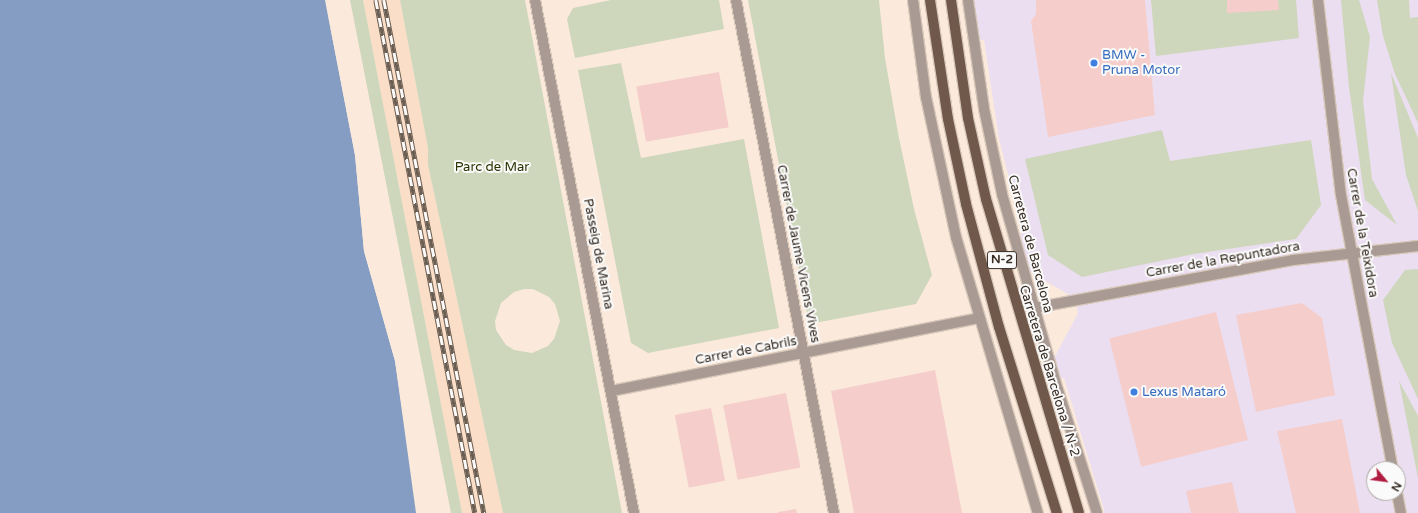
<!DOCTYPE html>
<html>
<head>
<meta charset="utf-8">
<style>
	body { margin:0 }
	#map { position:relative; width:1418px; height:513px; overflow:hidden; background:#fbeadb; font-family:"Varela Round",sans-serif }
	div>[style] { position:absolute }
	.industrial>* { inset:0; background:#ebdef1 }
	.built>* { inset:0; background:#fbdec7 }
	.green>* { inset:0; background:#ced6bb }
	.water>* { inset:0; background:#859dc3 }
	.pier>* { inset:0; background:#fbeadb }
	.building>* { inset:0; background:#f5cdcb; transform-origin:0 0 }
	.roads { filter:drop-shadow(1px 0 #d8c8ba) drop-shadow(-1px 0 #d8c8ba) drop-shadow(0 1px #d8c8ba) drop-shadow(0 -1px #d8c8ba) }
	.street>* { height:10px; margin:-5px; padding:0 5px; transform-origin:5px; border-radius:5px; background:#a99b93 }
	.primary>* { height:10px; margin:-5px; padding:0 5px; transform-origin:5px; border-radius:5px; background:#70584a }
	.rail>* { height:4.5px; margin-top:-2.25px; transform-origin:0; background:repeating-linear-gradient(90deg,#fafafa 0 9px,#6a5e53 0 18px); box-sizing:border-box; border-block:1px solid #6a5e53 }
	.dots>* { width:11px; height:11px; translate:-50% -50%; box-sizing:border-box; border:2px solid #fafafa; border-radius:50% }
	span { translate:-50% -50%; white-space:nowrap; text-align:center; line-height:1.15; -webkit-text-stroke:4px #fafafa; paint-order:stroke }
	.shield-label span { padding:1px 3px; background:#fafafa; border:1px solid; border-radius:3px; -webkit-text-stroke-width:0 }
	.shield-label { font-size:12px; color:#372c23; font-weight:700 }
	.shop-label { font-size:13px; color:#366cbe }
	.left { translate:0 -50%; text-align:left }
	.park-label { font-size:13px; color:#293300 }
	.street-label { font-size:13px; color:#372c23 }
	.north { position:absolute; left:1366px; top:461px; width:40px; height:40px; box-sizing:border-box; background:#fafafa; border:1px solid #aca8a4; border-radius:50%; rotate:119deg; font-size:11px; font-weight:700; line-height:16px; text-align:center; color:#372c23 }
	.north::after { content:''; display:block; margin:auto; width:14px; height:18px; background:#b01d40; clip-path:polygon(50% 0,100% 100%,50% 72%,0 100%) }
</style>
</head>
<body>
<div id="map">
	<div class="industrial">
		<div style="clip-path:polygon(evenodd,972px 0,1418px 0,1418px 513px,1105px 513px,1064px 378px,1058px 379px,1052px 362px,1078px 313px,1075px 298px,1026px 270px,1017px 236px,1023px 233px,999px 139px,984px 40px,977px 40px,972px 0,1374px 469px,1398px 469px,1398px 493px,1374px 493px,1374px 469px)"></div>
	</div>
	<div class="built">
		<div style="clip-path:polygon(363px 0,400px 0,428px 148px,428px 165px,503px 513px,462px 513px)"></div>
	</div>
	<div class="green">
		<div style="clip-path:polygon(350px 0,363px 0,462px 513px,451px 513px)"></div>
		<div style="clip-path:polygon(evenodd,400px 0,525px 0,622px 513px,503px 513px,428px 165px,428px 148px,400px 0,524px 289px,533px 289px,549px 297px,555px 304px,560px 321px,554px 339px,548px 346px,532px 353px,514px 350px,506px 345px,496px 330px,495px 321px,501px 303px,514px 292px,524px 289px)"></div>
		<div style="clip-path:polygon(611px 0,719px 0,724px 29px,575px 58px,567px 19px,573px 8px)"></div>
		<div style="clip-path:polygon(748px 0,879px 0,885px 58px,898px 133px,914px 209px,932px 275px,916px 304px,809px 324px)"></div>
		<div style="clip-path:polygon(1151px 0,1296px 0,1299px 38px,1156px 56px)"></div>
		<div style="clip-path:polygon(1341px 0,1359px 0,1370px 37px,1363px 101px,1372px 179px,1397px 225px,1365px 200px,1349px 87px)"></div>
		<div style="clip-path:polygon(1377px 0,1409px 0,1410px 18px,1418px 17px,1418px 123px,1395px 74px,1383px 36px)"></div>
		<div style="clip-path:polygon(621px 63px,641px 158px,744px 139px,779px 328px,648px 353px,631px 343px,578px 70px)"></div>
		<div style="clip-path:polygon(1391px 73px,1418px 138px,1418px 211px,1406px 175px)"></div>
		<div style="clip-path:polygon(1162px 130px,1170px 161px,1311px 140px,1321px 205px,1296px 239px,1194px 254px,1082px 277px,1048px 255px,1025px 159px)"></div>
		<div style="clip-path:polygon(1418px 269px,1418px 399px,1392px 343px,1383px 300px,1405px 270px)"></div>
		<div style="clip-path:polygon(1399px 381px,1418px 416px,1418px 478px)"></div>
	</div>
	<div class="water">
		<div style="clip-path:polygon(0 0,325px 0,355px 155px,364px 251px,395px 361px,416px 513px,0 513px)"></div>
	</div>
	<div class="pier">
		<div style="clip-path:polygon(325px 0,357px 154px,366px 250px,397px 360px,418px 513px,395px 361px,364px 251px,355px 155px)"></div>
	</div>
	<div class="building">
		<div style="clip-path:polygon(1036px 0,1145px 0,1155px 115px,1048px 137px,1031px 21px,1036px 14px)"></div>
		<div style="clip-path:polygon(1227px 0,1278px 0,1279px 10px,1227px 13px)"></div>
		<div style="left:719px;top:72px;width:56px;height:84px;rotate:80deg"></div>
		<div style="clip-path:polygon(1302px 303px,1322px 318px,1335px 395px,1256px 412px,1236px 315px)"></div>
		<div style="left:1216px;top:312px;width:132px;height:110px;rotate:76deg"></div>
		<div style="clip-path:polygon(935px 370px,962px 513px,854px 513px,831px 391px)"></div>
		<div style="left:786px;top:393px;width:76px;height:64px;rotate:79deg"></div>
		<div style="left:711px;top:408px;width:74px;height:37px;rotate:79deg"></div>
		<div style="clip-path:polygon(1342px 419px,1360px 513px,1296px 513px,1277px 431px)"></div>
		<div style="clip-path:polygon(1232px 482px,1239px 513px,1191px 513px,1186px 491px)"></div>
		<div style="clip-path:polygon(796px 509px,797px 513px,778px 513px,778px 512px)"></div>
	</div>
	<div class="roads">
		<div class="street">
			<div style="left:535px;top:0;width:522px;rotate:79.08deg"></div>
			<div style="left:736px;top:0;width:522px;rotate:79.18deg"></div>
			<div style="left:913px;top:0;width:98px;rotate:82.4deg"></div>
			<div style="left:926px;top:97px;width:143px;rotate:77.9deg"></div>
			<div style="left:956px;top:237px;width:288px;rotate:73.5deg"></div>
			<div style="left:968px;top:0;width:110px;rotate:81.6deg"></div>
			<div style="left:984px;top:109px;width:87px;rotate:78deg"></div>
			<div style="left:1002px;top:194px;width:204px;rotate:74.1deg"></div>
			<div style="left:1058px;top:390px;width:129px;rotate:72.4deg"></div>
			<div style="left:1318px;top:0;width:196px;rotate:83.3deg"></div>
			<div style="left:1341px;top:195px;width:279px;rotate:79.3deg"></div>
			<div style="left:1034px;top:308px;width:263px;rotate:-10.5deg"></div>
			<div style="left:1293px;top:260px;width:126px;rotate:-6.4deg"></div>
			<div style="left:611px;top:391px;width:375px;rotate:-11.2deg"></div>
			<div style="left:1397px;top:493px;width:20px;rotate:79deg"></div>
		</div>
		<div class="primary">
			<div style="left:930px;top:0;width:120px;rotate:81.4deg"></div>
			<div style="left:948px;top:119px;width:87px;rotate:78deg"></div>
			<div style="left:966px;top:204px;width:127px;rotate:75deg"></div>
			<div style="left:999px;top:327px;width:195px;rotate:72.7deg"></div>
			<div style="left:951px;top:0;width:119px;rotate:81.8deg"></div>
			<div style="left:968px;top:118px;width:83px;rotate:77.5deg"></div>
			<div style="left:986px;top:199px;width:327px;rotate:73.5deg"></div>
		</div>
	</div>
	<div class="rail">
		<div style="left:376px;top:0;width:522px;rotate:79.08deg"></div>
		<div style="left:384px;top:0;width:523px;rotate:78.97deg"></div>
	</div>
	<div class="dots">
		<div style="left:1094px;top:63px;background:#3f7fe0"></div>
		<div style="left:1134px;top:392px;background:#3f7fe0"></div>
	</div>
	<div class="shield-label">
		<span style="left:1002px;top:260px">N-2</span>
	</div>
	<div class="shop-label">
		<span class="left" style="left:1102px;top:63px">BMW -<br>Pruna Motor</span>
		<span class="left" style="left:1142px;top:392px">Lexus Mataró</span>
	</div>
	<div class="park-label">
		<span style="left:492px;top:167px">Parc de Mar</span>
	</div>
	<div class="street-label">
		<span style="left:1362px;top:233px;rotate:80deg">Carrer de la Teixidora</span>
		<span style="left:1030px;top:244px;rotate:75deg">Carretera de Barcelona</span>
		<span style="left:598px;top:254px;rotate:79deg">Passeig de Marina</span>
		<span style="left:798px;top:254px;rotate:79deg">Carrer de Jaume Vicens Vives</span>
		<span style="left:1223px;top:260px;rotate:-10deg">Carrer de la Repuntadora</span>
		<span style="left:746px;top:351px;rotate:-11deg">Carrer de Cabrils</span>
		<span style="left:1049px;top:371px;rotate:73deg">Carretera de Barcelona / N-2</span>
	</div>
	<div class="north">N</div>
</div>
</body>
</html>
